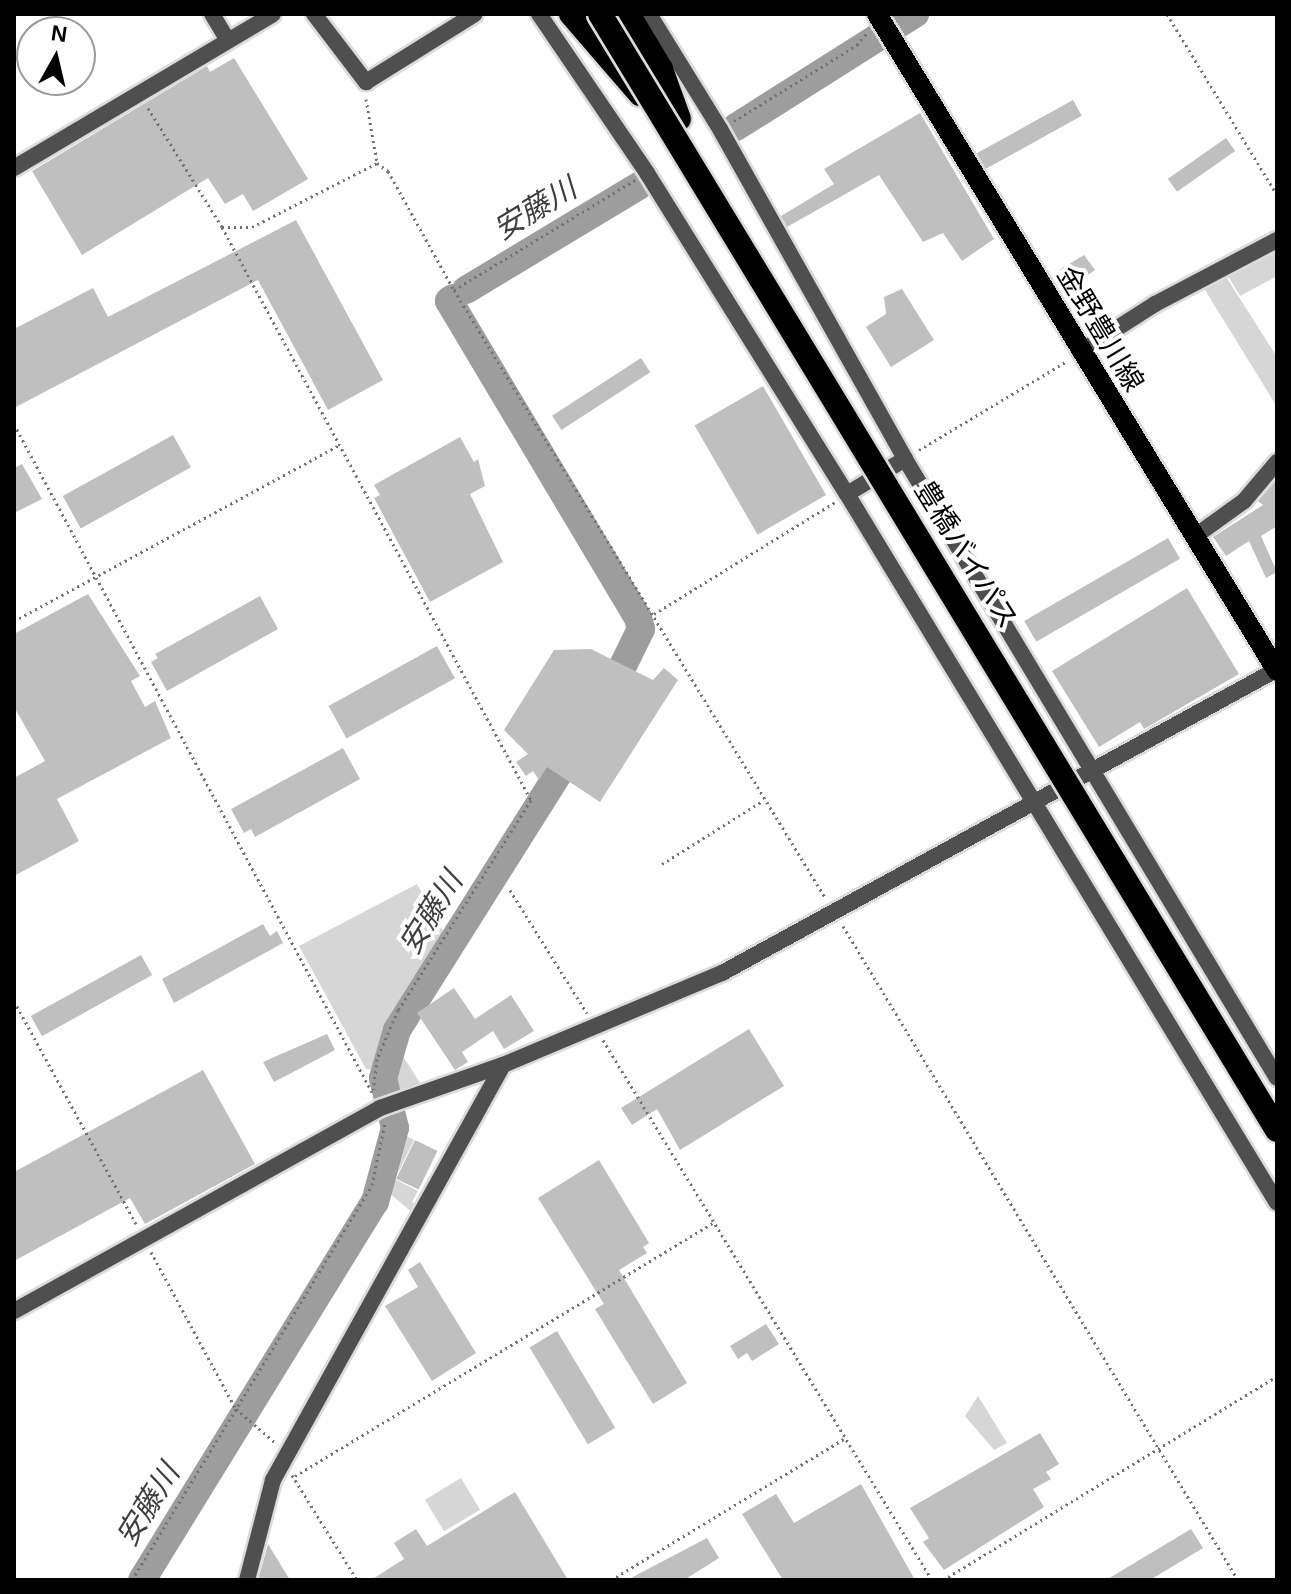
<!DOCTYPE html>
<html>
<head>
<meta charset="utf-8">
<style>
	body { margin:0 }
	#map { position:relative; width:1291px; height:1594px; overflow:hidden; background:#fff; font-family:Arial,"Noto Sans JP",sans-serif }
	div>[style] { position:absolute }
	.green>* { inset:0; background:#d6d6d6; transform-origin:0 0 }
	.river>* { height:28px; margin:-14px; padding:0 14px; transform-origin:14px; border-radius:14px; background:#9d9d9d }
	.building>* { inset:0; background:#bfbfbf; transform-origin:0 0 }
	.path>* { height:3px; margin-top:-1.5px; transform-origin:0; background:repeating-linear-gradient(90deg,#717171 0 2px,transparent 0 6px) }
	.roads { filter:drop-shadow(2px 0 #dbdbdb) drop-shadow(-2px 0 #dbdbdb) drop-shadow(0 2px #dbdbdb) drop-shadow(0 -2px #dbdbdb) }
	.minor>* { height:16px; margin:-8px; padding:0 8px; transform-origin:8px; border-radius:8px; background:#4f4f4f }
	.major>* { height:20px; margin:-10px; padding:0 10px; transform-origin:10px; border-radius:10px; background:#000 }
	.highway>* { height:24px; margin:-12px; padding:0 12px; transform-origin:12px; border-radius:12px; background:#000 }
	.bridges { filter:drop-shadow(2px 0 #dbdbdb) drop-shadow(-2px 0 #dbdbdb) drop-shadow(0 2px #dbdbdb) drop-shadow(0 -2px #dbdbdb) }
	.highway-bridge>* { height:24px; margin:-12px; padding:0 12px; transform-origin:12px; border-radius:12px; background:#000 }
	span { translate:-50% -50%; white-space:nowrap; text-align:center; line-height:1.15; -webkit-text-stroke:8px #fff; paint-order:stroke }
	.street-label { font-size:28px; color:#000 }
	.water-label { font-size:30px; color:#3e3e3e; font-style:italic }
	.frame { position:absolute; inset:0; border:16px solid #000; pointer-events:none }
	.north { position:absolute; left:16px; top:16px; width:80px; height:80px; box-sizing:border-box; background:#fff; border:2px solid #999; border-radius:50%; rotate:8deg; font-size:22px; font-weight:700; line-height:32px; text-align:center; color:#000 }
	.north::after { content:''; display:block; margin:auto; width:28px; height:36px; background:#000; clip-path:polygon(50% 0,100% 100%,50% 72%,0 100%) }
</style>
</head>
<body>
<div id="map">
	<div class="green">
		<div style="clip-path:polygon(1277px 250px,1277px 276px,1240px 296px,1227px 274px)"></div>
		<div style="clip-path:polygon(1223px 272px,1277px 357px,1277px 407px,1202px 285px)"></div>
		<div style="clip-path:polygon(417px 884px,443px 931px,398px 1004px,372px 1070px,366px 1069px,299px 946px)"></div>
		<div style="clip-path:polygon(397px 1047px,422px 1086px,391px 1097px,387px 1082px)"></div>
		<div style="clip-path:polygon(398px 1131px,414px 1140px,395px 1179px,418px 1191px,412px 1202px,418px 1206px,415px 1215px,387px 1191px)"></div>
		<div style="clip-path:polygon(978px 1396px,1007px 1443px,994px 1450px,965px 1416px)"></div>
		<div style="left:461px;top:1478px;width:37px;height:42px;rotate:59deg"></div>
	</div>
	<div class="river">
		<div style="left:894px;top:27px;width:25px;rotate:-32deg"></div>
		<div style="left:736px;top:127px;width:170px;rotate:-32.3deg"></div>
		<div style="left:466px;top:290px;width:203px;rotate:-31.1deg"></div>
		<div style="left:453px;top:298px;width:5px;rotate:143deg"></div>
		<div style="left:449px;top:301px;width:369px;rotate:59.2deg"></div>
		<div style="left:638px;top:618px;width:11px;rotate:75deg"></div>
		<div style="left:641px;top:629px;width:77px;rotate:116.2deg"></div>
		<div style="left:142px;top:1580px;width:444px;rotate:-58.4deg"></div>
		<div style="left:375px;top:1202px;width:77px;rotate:-74.9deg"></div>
		<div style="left:395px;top:1128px;width:51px;rotate:-103.5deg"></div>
		<div style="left:383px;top:1078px;width:50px;rotate:-73.7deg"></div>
		<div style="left:397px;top:1030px;width:339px;rotate:-57.8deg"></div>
	</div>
	<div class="building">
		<div style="clip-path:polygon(234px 58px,308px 179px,253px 211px,243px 194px,225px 204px,208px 178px,82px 255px,32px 171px,207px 66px,210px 72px)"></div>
		<div style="left:1073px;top:100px;width:18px;height:110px;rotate:61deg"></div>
		<div style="clip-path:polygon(920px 113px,994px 239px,962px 261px,943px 233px,923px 242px,879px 175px,787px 227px,781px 216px,834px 184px,824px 169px)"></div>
		<div style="left:1226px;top:138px;width:16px;height:71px;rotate:55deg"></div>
		<div style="clip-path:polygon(296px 220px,383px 380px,328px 410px,258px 280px,14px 408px,14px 329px,93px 288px,108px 317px)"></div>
		<div style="clip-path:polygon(1084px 255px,1095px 270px,1062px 293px,1051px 275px)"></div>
		<div style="clip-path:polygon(902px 289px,934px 340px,891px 367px,866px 327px,886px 314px,884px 297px)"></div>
		<div style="left:641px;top:358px;width:17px;height:106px;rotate:57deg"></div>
		<div style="left:763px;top:386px;width:126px;height:79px;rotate:60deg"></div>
		<div style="left:173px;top:435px;width:37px;height:126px;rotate:61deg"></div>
		<div style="clip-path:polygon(460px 437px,474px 462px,478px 459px,485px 486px,470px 494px,503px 562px,430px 602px,374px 498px,380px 495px,374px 485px)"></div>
		<div style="clip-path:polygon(22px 464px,42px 499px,14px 513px,14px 468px)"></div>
		<div style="clip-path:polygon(1277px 479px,1277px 526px,1261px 536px,1277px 572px,1266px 578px,1249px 541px,1226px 556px,1213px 537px,1263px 505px,1258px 501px)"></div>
		<div style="left:1168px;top:538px;width:24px;height:166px;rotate:60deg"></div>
		<div style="clip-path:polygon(1187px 588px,1239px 674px,1144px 729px,1140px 722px,1099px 747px,1052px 671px)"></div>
		<div style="clip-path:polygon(88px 594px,140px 676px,131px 681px,145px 707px,155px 701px,171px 738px,57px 799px,79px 841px,14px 876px,14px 778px,45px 761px,14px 707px,14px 634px)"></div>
		<div style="clip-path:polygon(260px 596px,278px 629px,167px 691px,151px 662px,158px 658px,155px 654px)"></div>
		<div style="left:437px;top:646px;width:37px;height:124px;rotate:61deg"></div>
		<div style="clip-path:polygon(591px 649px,653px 680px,664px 668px,678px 680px,600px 802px,547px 767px,539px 780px,533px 771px,526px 776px,516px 762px,528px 754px,504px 730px,554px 650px)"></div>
		<div style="clip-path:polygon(343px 748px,360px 779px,255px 837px,251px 829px,244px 833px,231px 809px)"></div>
		<div style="clip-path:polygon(263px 924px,270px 936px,277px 931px,283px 943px,174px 1003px,162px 979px)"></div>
		<div style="left:141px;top:955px;width:23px;height:126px;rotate:61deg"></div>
		<div style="clip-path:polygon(454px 988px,475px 1019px,511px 995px,534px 1031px,504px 1049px,493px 1031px,462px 1052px,468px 1062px,455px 1070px,417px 1013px)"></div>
		<div style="clip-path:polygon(749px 1029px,784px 1086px,680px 1150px,657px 1109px,632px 1125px,621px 1108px)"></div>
		<div style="clip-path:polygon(327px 1034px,335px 1050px,274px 1082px,263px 1062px)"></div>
		<div style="clip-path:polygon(203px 1070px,255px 1164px,145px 1224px,130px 1198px,14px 1261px,14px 1172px)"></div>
		<div style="left:415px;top:1140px;width:25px;height:43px;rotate:26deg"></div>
		<div style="clip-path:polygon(599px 1160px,649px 1243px,643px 1247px,647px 1253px,619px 1270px,687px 1383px,653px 1404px,595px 1309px,604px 1304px,538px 1198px)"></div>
		<div style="clip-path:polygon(420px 1262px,476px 1353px,432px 1381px,385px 1306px,418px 1287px,408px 1270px)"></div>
		<div style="clip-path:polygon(766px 1324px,779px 1344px,752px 1361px,747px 1353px,738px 1359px,730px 1346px)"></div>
		<div style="left:557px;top:1331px;width:113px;height:32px;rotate:59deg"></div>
		<div style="clip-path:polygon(1040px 1433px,1059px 1464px,1046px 1472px,1051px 1479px,1033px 1489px,1044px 1507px,944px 1570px,923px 1542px,929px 1538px,910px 1508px)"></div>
		<div style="clip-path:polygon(861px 1484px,915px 1580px,783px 1580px,742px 1514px,776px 1494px,794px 1523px)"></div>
		<div style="clip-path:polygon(515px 1492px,568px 1580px,371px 1580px,404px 1559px,394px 1543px,416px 1529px,427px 1546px)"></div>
		<div style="clip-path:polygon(1191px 1529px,1203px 1548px,1150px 1580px,1106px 1580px)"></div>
		<div style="clip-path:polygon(707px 1538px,719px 1558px,684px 1580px,627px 1580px)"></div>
		<div style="clip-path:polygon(268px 1544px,290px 1580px,258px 1580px)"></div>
	</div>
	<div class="path">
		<div style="left:1167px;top:14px;width:212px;rotate:58.7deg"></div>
		<div style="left:366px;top:99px;width:65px;rotate:80.2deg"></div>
		<div style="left:377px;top:163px;width:14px;rotate:36deg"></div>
		<div style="left:388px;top:171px;width:136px;rotate:61deg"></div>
		<div style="left:454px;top:290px;width:714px;rotate:58.58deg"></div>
		<div style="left:148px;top:108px;width:140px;rotate:58.1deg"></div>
		<div style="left:222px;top:227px;width:651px;rotate:61.66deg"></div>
		<div style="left:531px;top:800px;width:249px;rotate:122.3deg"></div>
		<div style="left:398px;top:1010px;width:53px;rotate:113.2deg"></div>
		<div style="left:377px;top:1059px;width:31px;rotate:97deg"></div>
		<div style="left:734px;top:121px;width:145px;rotate:-31.7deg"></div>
		<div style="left:857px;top:45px;width:16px;rotate:-50deg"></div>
		<div style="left:222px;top:227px;width:30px"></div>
		<div style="left:252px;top:227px;width:140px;rotate:-27.1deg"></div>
		<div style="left:454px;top:290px;width:212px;rotate:-31.3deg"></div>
		<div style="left:14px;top:424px;width:760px;rotate:61.82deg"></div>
		<div style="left:919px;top:450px;width:173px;rotate:-31deg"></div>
		<div style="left:654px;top:614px;width:213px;rotate:-31.7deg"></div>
		<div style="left:14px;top:621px;width:370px;rotate:-28.4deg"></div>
		<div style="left:662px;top:864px;width:120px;rotate:-32.1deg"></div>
		<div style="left:510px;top:890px;width:145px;rotate:58deg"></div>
		<div style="left:843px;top:926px;width:764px;rotate:58.87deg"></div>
		<div style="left:14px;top:1001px;width:254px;rotate:61.3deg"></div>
		<div style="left:603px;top:1040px;width:632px;rotate:58.65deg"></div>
		<div style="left:151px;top:1252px;width:179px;rotate:61.6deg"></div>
		<div style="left:236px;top:1409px;width:54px;rotate:40.5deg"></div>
		<div style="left:292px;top:1475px;width:123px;rotate:58.2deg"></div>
		<div style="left:295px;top:1476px;width:488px;rotate:-31.2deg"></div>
		<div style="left:14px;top:1578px;width:2px;rotate:63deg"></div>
		<div style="left:132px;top:1580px;width:462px;rotate:-58.7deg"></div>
		<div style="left:372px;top:1185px;width:63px;rotate:-78.2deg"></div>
		<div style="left:611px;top:1580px;width:272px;rotate:-31.2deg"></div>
		<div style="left:943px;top:1580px;width:391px;rotate:-31.4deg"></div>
	</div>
	<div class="roads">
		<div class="minor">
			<div style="left:212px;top:14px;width:31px;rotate:59deg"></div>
			<div style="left:314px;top:14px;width:86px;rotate:52.6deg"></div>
			<div style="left:366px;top:82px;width:128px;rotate:-32deg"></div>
			<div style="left:539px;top:14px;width:192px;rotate:55.8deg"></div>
			<div style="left:647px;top:173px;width:378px;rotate:58.1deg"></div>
			<div style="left:847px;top:494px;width:829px;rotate:58.76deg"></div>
			<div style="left:649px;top:14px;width:135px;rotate:58.3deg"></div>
			<div style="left:720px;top:129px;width:378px;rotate:60.7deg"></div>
			<div style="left:905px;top:459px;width:722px;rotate:59deg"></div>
			<div style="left:14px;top:168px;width:301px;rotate:-30.7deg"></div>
			<div style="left:1080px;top:352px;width:89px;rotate:-32.6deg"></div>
			<div style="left:1155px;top:304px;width:138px;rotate:-27.7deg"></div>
			<div style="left:847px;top:494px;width:68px;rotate:-31.1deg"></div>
			<div style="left:1194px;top:537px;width:62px;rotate:-35.8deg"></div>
			<div style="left:1244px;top:501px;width:51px;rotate:-49.8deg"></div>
			<div style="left:14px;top:1311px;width:419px;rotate:-29deg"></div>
			<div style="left:380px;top:1108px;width:130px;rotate:-19.3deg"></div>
			<div style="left:503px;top:1065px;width:238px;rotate:-22.8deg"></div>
			<div style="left:722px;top:973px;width:631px;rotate:-28.68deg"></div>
			<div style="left:247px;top:1580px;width:103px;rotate:-75.4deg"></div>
			<div style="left:273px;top:1480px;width:474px;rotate:-61deg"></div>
		</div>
		<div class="major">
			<div style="left:877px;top:14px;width:769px;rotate:58.67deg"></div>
		</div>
		<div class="highway">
			<div style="left:571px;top:14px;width:106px;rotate:49.2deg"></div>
			<div style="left:628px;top:14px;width:64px;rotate:59deg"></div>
			<div style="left:661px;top:69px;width:53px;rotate:70.2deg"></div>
		</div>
	</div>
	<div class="bridges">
		<div class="highway-bridge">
			<div style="left:600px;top:14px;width:1305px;rotate:58.76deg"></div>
		</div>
	</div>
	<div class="street-label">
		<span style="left:1100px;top:329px;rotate:59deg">金野豊川線</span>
		<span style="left:966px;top:555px;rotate:58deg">豊橋バイパス</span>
	</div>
	<div class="water-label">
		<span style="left:535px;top:209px;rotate:-31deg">安藤川</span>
		<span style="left:431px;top:913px;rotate:-58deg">安藤川</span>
		<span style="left:148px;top:1505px;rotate:-58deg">安藤川</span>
	</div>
	<div class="frame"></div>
	<div class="north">N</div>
</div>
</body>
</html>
